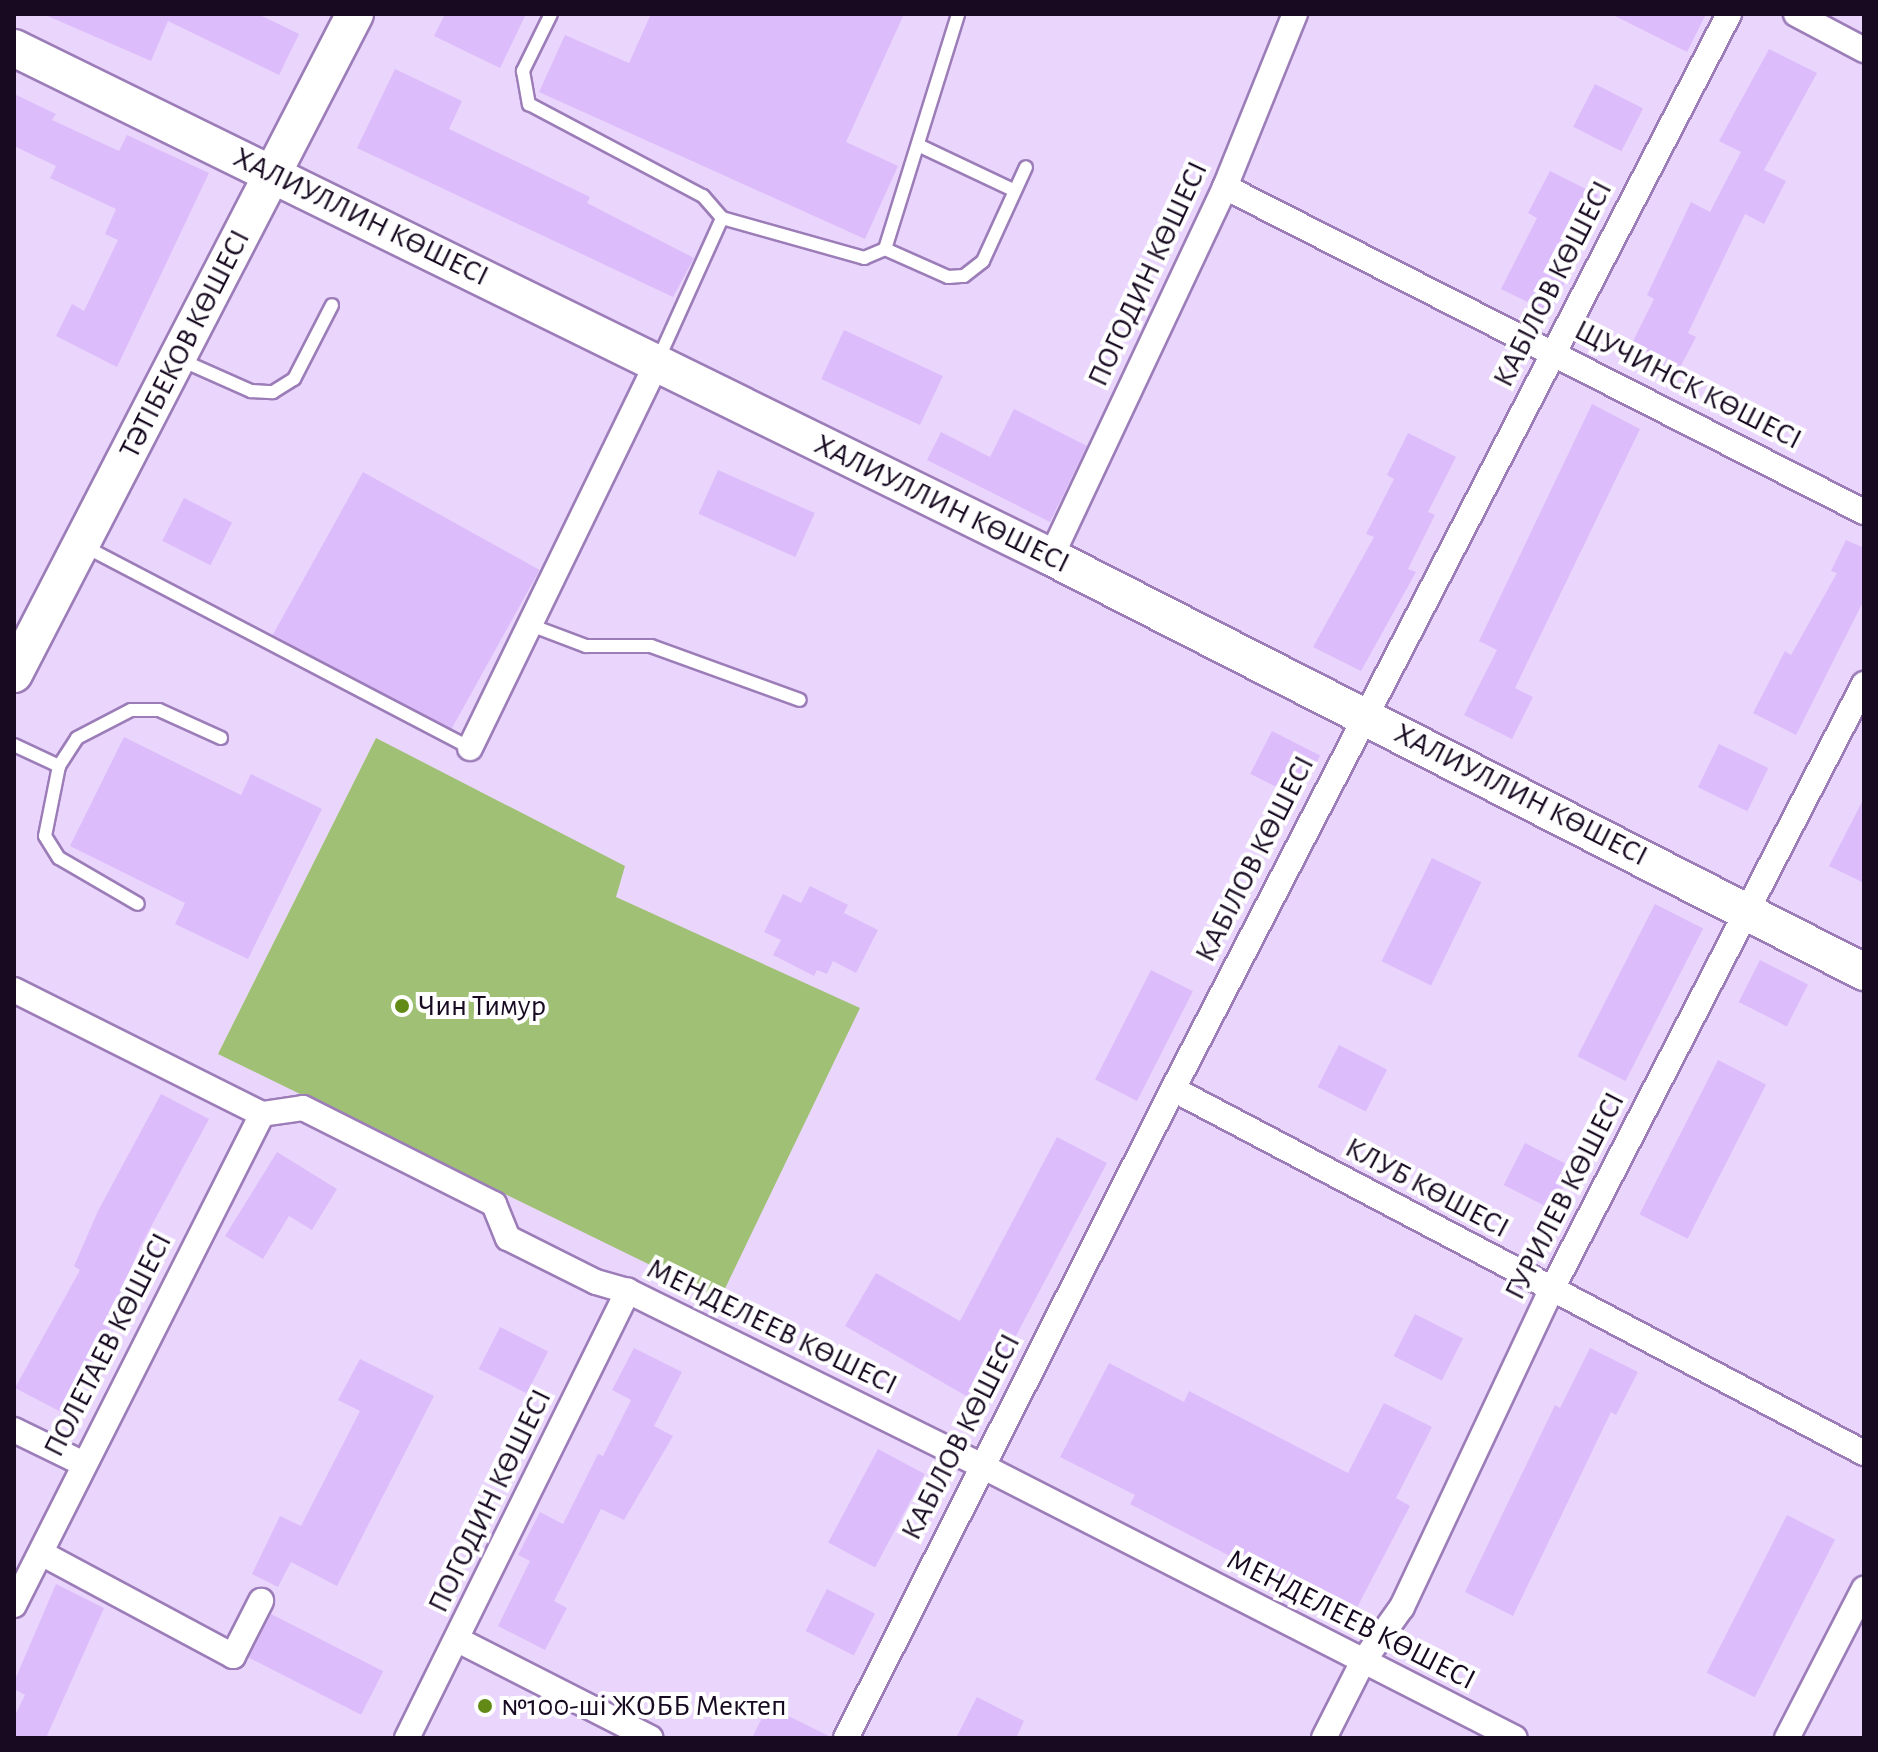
<!DOCTYPE html>
<html>
<head>
<meta charset="utf-8">
<style>
	body { margin:0 }
	#map { position:relative; width:1878px; height:1752px; overflow:hidden; background:#ead6fd; font-family:"Alegreya Sans",sans-serif }
	div>[style] { position:absolute }
	.green>* { inset:0; background:#9fc075 }
	.building>* { inset:0; background:#dcbcfa; transform-origin:0 0 }
	.roads { filter:drop-shadow(2px 0 #9c7db8) drop-shadow(-2px 0 #9c7db8) drop-shadow(0 2px #9c7db8) drop-shadow(0 -2px #9c7db8) }
	.lane>* { height:12px; margin:-6px; padding:0 6px; transform-origin:6px; border-radius:6px; background:#fff }
	.street>* { height:24px; margin:-12px; padding:0 12px; transform-origin:12px; border-radius:12px; background:#fff }
	.secondary>* { height:36px; margin:-18px; padding:0 18px; transform-origin:18px; border-radius:18px; background:#fff }
	.dots>* { width:22px; height:22px; translate:-50% -50%; box-sizing:border-box; border:4px solid #fff; border-radius:50% }
	span { translate:-50% -50%; white-space:nowrap; text-align:center; line-height:1.15; -webkit-text-stroke:8px #fff; paint-order:stroke }
	.street-label { font-size:30px; color:#170a21 }
	.poi-label { font-size:30px; color:#170a21 }
	.left { translate:0 -50%; text-align:left }
	.frame { position:absolute; inset:0; border:16px solid #170a21; pointer-events:none }
</style>
</head>
<body>
<div id="map">
	<div class="green">
		<div style="clip-path:polygon(376px 738px,625px 866px,616px 897px,860px 1008px,720px 1299px,218px 1054px)"></div>
	</div>
	<div class="building">
		<div style="clip-path:polygon(43px 14px,258px 14px,299px 34px,279px 75px,168px 21px,151px 61px)"></div>
		<div style="clip-path:polygon(445px 14px,526px 14px,500px 68px,434px 36px)"></div>
		<div style="clip-path:polygon(651px 14px,904px 14px,846px 142px,898px 166px,865px 239px,539px 92px,565px 35px,629px 63px)"></div>
		<div style="clip-path:polygon(1611px 14px,1706px 14px,1687px 52px)"></div>
		<div style="clip-path:polygon(1769px 49px,1817px 73px,1764px 170px,1786px 181px,1764px 224px,1745px 214px,1688px 333px,1696px 337px,1674px 379px,1626px 355px,1654px 299px,1647px 295px,1691px 202px,1710px 212px,1741px 152px,1719px 141px)"></div>
		<div style="clip-path:polygon(395px 69px,462px 101px,449px 129px,590px 197px,587px 203px,694px 258px,673px 297px,357px 148px)"></div>
		<div style="left:1595px;top:84px;width:54px;height:48px;rotate:27deg"></div>
		<div style="clip-path:polygon(14px 94px,56px 114px,52px 120px,119px 151px,127px 135px,209px 173px,117px 367px,56px 336px,72px 304px,84px 311px,118px 240px,105px 234px,116px 209px,50px 178px,56px 166px,14px 146px)"></div>
		<div style="clip-path:polygon(1550px 171px,1598px 195px,1562px 266px,1571px 270px,1550px 313px,1501px 289px,1537px 218px,1528px 213px)"></div>
		<div style="left:844px;top:330px;width:109px;height:54px;rotate:25deg"></div>
		<div style="clip-path:polygon(1592px 404px,1640px 429px,1515px 688px,1533px 697px,1512px 739px,1464px 715px,1497px 650px,1479px 641px)"></div>
		<div style="clip-path:polygon(1014px 409px,1087px 446px,1050px 522px,927px 460px,941px 432px,990px 457px)"></div>
		<div style="clip-path:polygon(1408px 433px,1456px 457px,1428px 512px,1435px 515px,1408px 569px,1416px 572px,1361px 671px,1313px 647px,1374px 537px,1366px 534px,1394px 479px,1387px 475px)"></div>
		<div style="left:718px;top:470px;width:106px;height:48px;rotate:24deg"></div>
		<div style="left:363px;top:472px;width:202px;height:186px;rotate:29deg"></div>
		<div style="left:184px;top:498px;width:54px;height:48px;rotate:27deg"></div>
		<div style="clip-path:polygon(1846px 540px,1864px 548px,1864px 600px,1796px 735px,1753px 713px,1785px 651px,1791px 655px,1837px 573px,1831px 571px)"></div>
		<div style="left:1272px;top:731px;width:54px;height:48px;rotate:27deg"></div>
		<div style="clip-path:polygon(124px 737px,241px 795px,251px 774px,322px 809px,248px 959px,175px 924px,185px 903px,70px 846px)"></div>
		<div style="left:1719px;top:744px;width:55px;height:48px;rotate:26deg"></div>
		<div style="clip-path:polygon(1864px 798px,1864px 883px,1829px 866px)"></div>
		<div style="left:1432px;top:858px;width:55px;height:115px;rotate:26deg"></div>
		<div style="clip-path:polygon(810px 886px,848px 905px,844px 913px,878px 930px,856px 973px,833px 961px,827px 974px,817px 970px,814px 976px,773px 955px,781px 940px,764px 932px,783px 894px,801px 903px)"></div>
		<div style="left:1655px;top:904px;width:54px;height:171px;rotate:27deg"></div>
		<div style="left:1760px;top:960px;width:54px;height:47px;rotate:27deg"></div>
		<div style="left:1151px;top:970px;width:47px;height:123px;rotate:27deg"></div>
		<div style="left:1339px;top:1045px;width:54px;height:47px;rotate:27deg"></div>
		<div style="left:1718px;top:1060px;width:54px;height:173px;rotate:27deg"></div>
		<div style="clip-path:polygon(161px 1094px,209px 1119px,140px 1247px,118px 1298px,125px 1301px,63px 1413px,15px 1388px,80px 1270px,74px 1266px,98px 1211px)"></div>
		<div style="clip-path:polygon(1057px 1137px,1107px 1163px,980px 1404px,845px 1326px,876px 1273px,960px 1321px)"></div>
		<div style="left:1525px;top:1143px;width:54px;height:47px;rotate:27deg"></div>
		<div style="clip-path:polygon(277px 1152px,337px 1189px,312px 1230px,289px 1216px,263px 1259px,225px 1236px)"></div>
		<div style="left:1415px;top:1314px;width:54px;height:47px;rotate:27deg"></div>
		<div style="left:500px;top:1327px;width:54px;height:47px;rotate:27deg"></div>
		<div style="clip-path:polygon(634px 1348px,682px 1372px,654px 1426px,673px 1436px,624px 1520px,601px 1509px,554px 1601px,567px 1608px,545px 1650px,498px 1626px,530px 1561px,518px 1555px,540px 1512px,563px 1524px,598px 1454px,603px 1456px,631px 1400px,612px 1390px)"></div>
		<div style="clip-path:polygon(1590px 1348px,1638px 1372px,1616px 1415px,1611px 1412px,1513px 1616px,1465px 1592px,1555px 1405px,1560px 1408px)"></div>
		<div style="clip-path:polygon(360px 1359px,434px 1396px,337px 1586px,291px 1562px,278px 1587px,252px 1574px,280px 1516px,301px 1526px,360px 1411px,338px 1400px)"></div>
		<div style="clip-path:polygon(1109px 1363px,1184px 1402px,1189px 1391px,1348px 1473px,1384px 1403px,1432px 1427px,1396px 1498px,1410px 1506px,1351px 1619px,1130px 1504px,1135px 1495px,1060px 1457px)"></div>
		<div style="left:878px;top:1449px;width:53px;height:106px;rotate:28deg"></div>
		<div style="left:1787px;top:1515px;width:54px;height:177px;rotate:27deg"></div>
		<div style="clip-path:polygon(56px 1584px,104px 1608px,46px 1738px,14px 1738px,14px 1717px,25px 1695px,14px 1689px,14px 1682px)"></div>
		<div style="left:827px;top:1589px;width:54px;height:47px;rotate:27deg"></div>
		<div style="left:271px;top:1614px;width:126px;height:49px;rotate:27deg"></div>
		<div style="clip-path:polygon(977px 1697px,1024px 1721px,1016px 1738px,956px 1738px)"></div>
		<div style="clip-path:polygon(768px 1706px,831px 1737px,831px 1738px,752px 1738px)"></div>
	</div>
	<div class="roads">
		<div class="lane">
			<div style="left:551px;top:14px;width:64px;rotate:116.2deg"></div>
			<div style="left:523px;top:71px;width:34px;rotate:80deg"></div>
			<div style="left:529px;top:104px;width:197px;rotate:27.9deg"></div>
			<div style="left:703px;top:196px;width:29px;rotate:49deg"></div>
			<div style="left:722px;top:218px;width:148px;rotate:15.7deg"></div>
			<div style="left:864px;top:258px;width:23px;rotate:-23deg"></div>
			<div style="left:885px;top:249px;width:246px;rotate:-72.7deg"></div>
			<div style="left:918px;top:145px;width:105px;rotate:25.3deg"></div>
			<div style="left:885px;top:249px;width:69px;rotate:24deg"></div>
			<div style="left:948px;top:277px;width:16px;rotate:-4deg"></div>
			<div style="left:964px;top:276px;width:24px;rotate:-38deg"></div>
			<div style="left:983px;top:261px;width:103px;rotate:-65.4deg"></div>
			<div style="left:181px;top:360px;width:77px;rotate:23.9deg"></div>
			<div style="left:251px;top:391px;width:22px;rotate:3deg"></div>
			<div style="left:273px;top:392px;width:25px;rotate:-32deg"></div>
			<div style="left:294px;top:379px;width:83px;rotate:-62.8deg"></div>
			<div style="left:658px;top:360px;width:156px;rotate:-65.7deg"></div>
			<div style="left:84px;top:546px;width:436px;rotate:27.6deg"></div>
			<div style="left:533px;top:626px;width:57px;rotate:20.7deg"></div>
			<div style="left:586px;top:646px;width:65px"></div>
			<div style="left:651px;top:646px;width:158px;rotate:19.9deg"></div>
			<div style="left:14px;top:745px;width:50px;rotate:25deg"></div>
			<div style="left:59px;top:766px;width:33px;rotate:-57deg"></div>
			<div style="left:77px;top:738px;width:61px;rotate:-27.4deg"></div>
			<div style="left:131px;top:710px;width:28px"></div>
			<div style="left:159px;top:710px;width:68px;rotate:24.3deg"></div>
			<div style="left:59px;top:766px;width:71px;rotate:101.3deg"></div>
			<div style="left:45px;top:836px;width:26px;rotate:58deg"></div>
			<div style="left:59px;top:858px;width:91px;rotate:30.2deg"></div>
		</div>
		<div class="street">
			<div style="left:1796px;top:14px;width:77px;rotate:27.9deg"></div>
			<div style="left:1225px;top:187px;width:717px;rotate:26.96deg"></div>
			<div style="left:1051px;top:557px;width:409px;rotate:-64.8deg"></div>
			<div style="left:1225px;top:187px;width:187px;rotate:-68deg"></div>
			<div style="left:470px;top:748px;width:428px;rotate:-64.1deg"></div>
			<div style="left:14px;top:990px;width:277px;rotate:26.6deg"></div>
			<div style="left:262px;top:1114px;width:41px;rotate:-8.3deg"></div>
			<div style="left:303px;top:1108px;width:214px;rotate:26.7deg"></div>
			<div style="left:494px;top:1204px;width:37px;rotate:68deg"></div>
			<div style="left:508px;top:1238px;width:98px;rotate:26.6deg"></div>
			<div style="left:596px;top:1282px;width:33px;rotate:16deg"></div>
			<div style="left:628px;top:1291px;width:395px;rotate:26.3deg"></div>
			<div style="left:982px;top:1466px;width:598px;rotate:27.04deg"></div>
			<div style="left:1173px;top:1089px;width:781px;rotate:27.78deg"></div>
			<div style="left:14px;top:1430px;width:76px;rotate:25.9deg"></div>
			<div style="left:41px;top:1553px;width:218px;rotate:28.2deg"></div>
			<div style="left:233px;top:1656px;width:62px;rotate:-63deg"></div>
			<div style="left:14px;top:1605px;width:550px;rotate:-63.2deg"></div>
			<div style="left:458px;top:1640px;width:216px;rotate:27deg"></div>
			<div style="left:407px;top:1738px;width:499px;rotate:-63.7deg"></div>
			<div style="left:846px;top:1738px;width:727px;rotate:-63.26deg"></div>
			<div style="left:1173px;top:1089px;width:1210px;rotate:-62.65deg"></div>
			<div style="left:1324px;top:1738px;width:84px;rotate:-63.1deg"></div>
			<div style="left:1362px;top:1663px;width:69px;rotate:-54.5deg"></div>
			<div style="left:1402px;top:1607px;width:349px;rotate:-64.8deg"></div>
			<div style="left:1551px;top:1291px;width:683px;rotate:-62.72deg"></div>
			<div style="left:1787px;top:1738px;width:168px;rotate:-62.7deg"></div>
		</div>
		<div class="secondary">
			<div style="left:14px;top:48px;width:1155px;rotate:26.14deg"></div>
			<div style="left:1051px;top:557px;width:913px;rotate:27.04deg"></div>
			<div style="left:14px;top:674px;width:743px;rotate:-62.68deg"></div>
		</div>
	</div>
	<div class="dots">
		<div style="left:402px;top:1006px;background:#618a17"></div>
		<div style="left:485px;top:1706px;background:#618a17"></div>
	</div>
	<div class="street-label">
		<span style="left:361px;top:217px;rotate:26deg">ХАЛИУЛЛИН КӨШЕСІ</span>
		<span style="left:1148px;top:274px;rotate:-65deg">ПОГОДИН КӨШЕСІ</span>
		<span style="left:1553px;top:284px;rotate:-63deg">КАБІЛОВ КӨШЕСІ</span>
		<span style="left:185px;top:344px;rotate:-63deg">ТӘТІБЕКОВ КӨШЕСІ</span>
		<span style="left:1688px;top:385px;rotate:27deg">ЩУЧИНСК КӨШЕСІ</span>
		<span style="left:942px;top:504px;rotate:26deg">ХАЛИУЛЛИН КӨШЕСІ</span>
		<span style="left:1521px;top:795px;rotate:27deg">ХАЛИУЛЛИН КӨШЕСІ</span>
		<span style="left:1255px;top:859px;rotate:-63deg">КАБІЛОВ КӨШЕСІ</span>
		<span style="left:1427px;top:1188px;rotate:28deg">КЛУБ КӨШЕСІ</span>
		<span style="left:1565px;top:1196px;rotate:-63deg">ГУРИЛЕВ КӨШЕСІ</span>
		<span style="left:772px;top:1327px;rotate:26deg">МЕНДЕЛЕЕВ КӨШЕСІ</span>
		<span style="left:108px;top:1345px;rotate:-63deg">ПОЛЕТАЕВ КӨШЕСІ</span>
		<span style="left:961px;top:1437px;rotate:-63deg">КАБІЛОВ КӨШЕСІ</span>
		<span style="left:490px;top:1501px;rotate:-64deg">ПОГОДИН КӨШЕСІ</span>
		<span style="left:1351px;top:1620px;rotate:27deg">МЕНДЕЛЕЕВ КӨШЕСІ</span>
	</div>
	<div class="poi-label">
		<span class="left" style="left:418px;top:1006px">Чин Тимур</span>
		<span class="left" style="left:501px;top:1706px">№100-ші ЖОББ Мектеп</span>
	</div>
	<div class="frame"></div>
</div>
</body>
</html>
